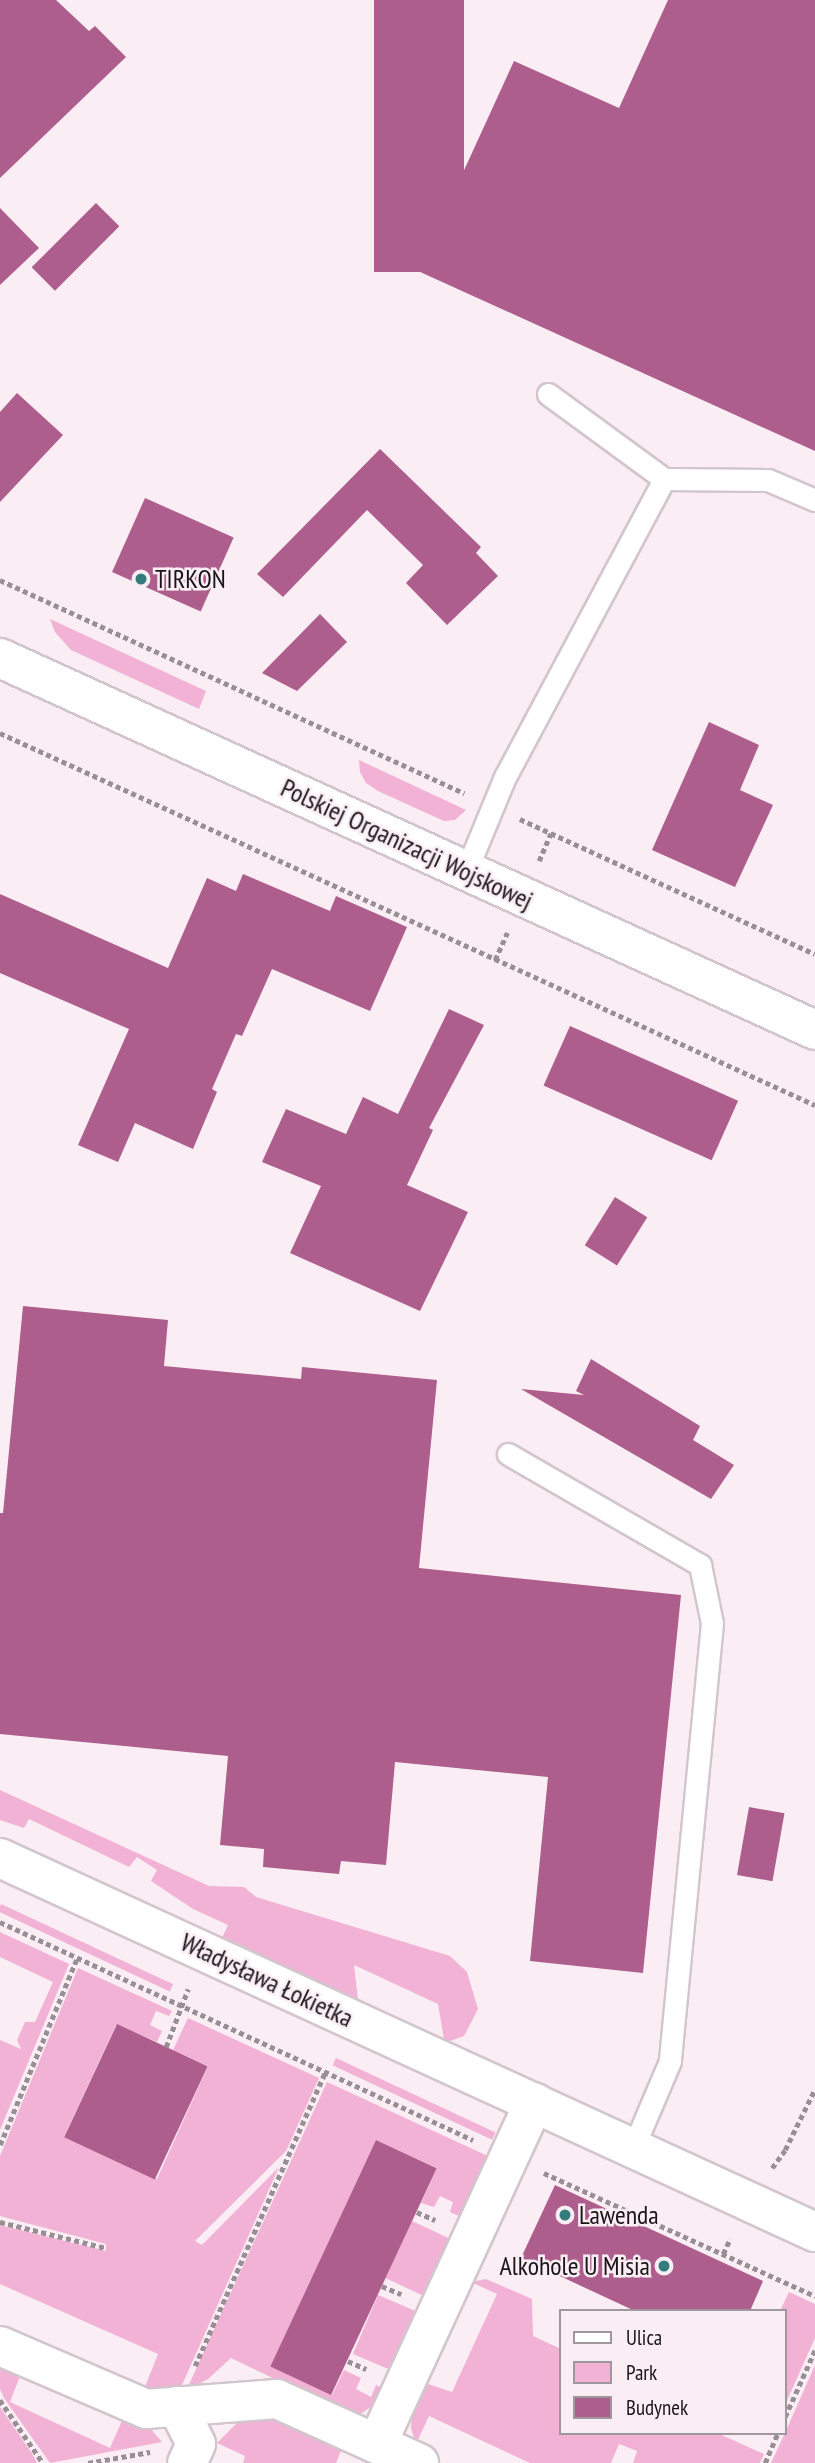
<!DOCTYPE html>
<html>
<head>
<meta charset="utf-8">
<style>
	body { margin:0 }
	#map { position:relative; width:815px; height:2463px; overflow:hidden; background:#faeef4; font-family:"PT Sans Narrow",sans-serif }
	div>[style] { position:absolute }
	.green>* { inset:0; background:#f1b2d5; transform-origin:0 0 }
	.building>* { inset:0; background:#ae5e8d; transform-origin:0 0 }
	.path>* { height:4.5px; margin-top:-2.25px; transform-origin:0; background:repeating-linear-gradient(90deg,#988f94 0 5px,transparent 0 8.5px) }
	.roads { filter:drop-shadow(2px 0 #d2c6cc) drop-shadow(-2px 0 #d2c6cc) drop-shadow(0 2px #d2c6cc) drop-shadow(0 -2px #d2c6cc) }
	.service>* { height:21px; margin:-10.5px; padding:0 10.5px; transform-origin:10.5px; border-radius:10.5px; background:#fff }
	.minor>* { height:38px; margin:-19px; padding:0 19px; transform-origin:19px; border-radius:19px; background:#fff }
	.secondary>* { height:38px; margin:-19px; padding:0 19px; transform-origin:19px; border-radius:19px; background:#fff }
	.dots>* { width:19px; height:19px; translate:-50% -50%; box-sizing:border-box; border:4px solid #faeef4; border-radius:50% }
	span { translate:-50% -50%; white-space:nowrap; text-align:center; line-height:1.15; -webkit-text-stroke:5px #faeef4; paint-order:stroke }
	.poi-label { font-size:26px; color:#191517 }
	.left { translate:0 -50%; text-align:left }
	.right { translate:-100% -50%; text-align:right }
	.street-label { font-size:26px; color:#191517 }
	.legend { position:absolute; left:559px; top:2309px; width:228px; height:126px; box-sizing:border-box; background:#faeef4; border:2px solid #a0979c; margin:0; padding:9px 12px; list-style:none; font-size:21px; color:#191517 }
	.legend li { display:flex; align-items:center; gap:14px; height:35px }
	.legend b { width:35px; border:2px solid #a0979c }
</style>
</head>
<body>
<div id="map">
	<div class="green">
		<div style="clip-path:polygon(50px 619px,206px 691px,199px 709px,71px 650px,55px 632px)"></div>
		<div style="clip-path:polygon(359px 760px,466px 810px,455px 820px,444px 821px,378px 791px,366px 783px,360px 772px)"></div>
		<div style="clip-path:polygon(0 1790px,209px 1886px,244px 1887px,256px 1897px,450px 1956px,467px 1972px,478px 2009px,464px 2036px,450px 2041px,444px 2039px,438px 2004px,354px 1965px,358px 2000px,222px 1938px,228px 1925px,193px 1909px,151px 1881px,157px 1870px,137px 1857px,129px 1867px,29px 1819px,24px 1828px,0 1820px)"></div>
		<div style="left:1px;top:1904px;width:190px;height:8px;rotate:25deg"></div>
		<div style="clip-path:polygon(0 1932px,69px 1964px,0 2130px,0 2040px,21px 2049px,17px 2040px,25px 2022px,35px 2022px,53px 1982px,0 1957px)"></div>
		<div style="clip-path:polygon(78px 1968px,172px 2011px,169px 2016px,156px 2011px,150px 2025px,162px 2031px,157px 2042px,116px 2025px,64px 2137px,157px 2179px,208px 2066px,173px 2050px,188px 2018px,319px 2078px,286px 2151px,195px 2241px,202px 2245px,279px 2167px,178px 2394px,143px 2392px,158px 2354px,0 2284px,0 2225px,106px 2251px,106px 2244px,0 2216px,0 2156px)"></div>
		<div style="left:336px;top:2058px;width:176px;height:8px;rotate:25deg"></div>
		<div style="clip-path:polygon(327px 2082px,490px 2157px,463px 2218px,450px 2212px,453px 2202px,440px 2196px,434px 2207px,421px 2203px,437px 2168px,376px 2140px,271px 2366px,332px 2395px,344px 2370px,361px 2378px,356px 2389px,371px 2397px,376px 2385px,382px 2388px,375px 2404px,362px 2413px,347px 2414px,231px 2358px,208px 2379px,186px 2391px)"></div>
		<div style="left:412px;top:2221px;width:45px;height:63px;rotate:25deg"></div>
		<div style="clip-path:polygon(486px 2279px,532px 2299px,533px 2336px,561px 2349px,561px 2433px,717px 2433px,764px 2454px,760px 2463px,633px 2463px,637px 2451px,619px 2444px,611px 2463px,530px 2463px,429px 2416px,416px 2444px,411px 2428px,412px 2410px,428px 2384px,452px 2392px,497px 2294px,471px 2282px)"></div>
		<div style="clip-path:polygon(789px 2292px,815px 2304px,815px 2338px,785px 2405px,785px 2311px,780px 2311px)"></div>
		<div style="left:378px;top:2295px;width:46px;height:64px;rotate:23deg"></div>
		<div style="clip-path:polygon(0 2360px,22px 2371px,10px 2402px,110px 2448px,124px 2416px,150px 2428px,162px 2442px,50px 2463px,4px 2398px,0 2389px)"></div>
		<div style="clip-path:polygon(815px 2365px,815px 2463px,771px 2463px,785px 2433px)"></div>
		<div style="clip-path:polygon(0 2407px,31px 2452px,37px 2463px,0 2463px)"></div>
		<div style="clip-path:polygon(256px 2418px,277px 2418px,343px 2446px,336px 2463px,243px 2463px,245px 2456px,217px 2443px,238px 2422px)"></div>
	</div>
	<div class="building">
		<div style="clip-path:polygon(0 0,56px 0,89px 31px,95px 26px,126px 57px,0 178px)"></div>
		<div style="left:374px;top:0;width:90px;height:272px"></div>
		<div style="clip-path:polygon(668px 0,815px 0,815px 451px,418px 271px,514px 61px,619px 108px)"></div>
		<div style="left:96px;top:203px;width:33px;height:91px;rotate:45deg"></div>
		<div style="clip-path:polygon(0 208px,39px 248px,0 285px)"></div>
		<div style="clip-path:polygon(17px 393px,63px 435px,0 502px,0 412px)"></div>
		<div style="clip-path:polygon(380px 449px,481px 547px,476px 553px,498px 576px,447px 625px,406px 583px,423px 565px,367px 510px,283px 597px,257px 574px)"></div>
		<div style="left:145px;top:498px;width:97px;height:81px;rotate:24deg"></div>
		<div style="clip-path:polygon(320px 614px,347px 642px,297px 691px,262px 673px)"></div>
		<div style="clip-path:polygon(709px 722px,759px 745px,740px 790px,773px 805px,735px 887px,652px 850px)"></div>
		<div style="clip-path:polygon(243px 874px,330px 911px,336px 896px,407px 927px,370px 1011px,272px 969px,242px 1036px,236px 1034px,212px 1089px,217px 1092px,193px 1149px,135px 1123px,118px 1162px,78px 1145px,129px 1029px,0 973px,0 894px,168px 968px,207px 878px,236px 891px)"></div>
		<div style="clip-path:polygon(449px 1009px,484px 1025px,429px 1128px,433px 1130px,407px 1185px,468px 1212px,420px 1311px,290px 1253px,321px 1186px,262px 1162px,286px 1109px,346px 1134px,363px 1097px,398px 1114px)"></div>
		<div style="left:570px;top:1026px;width:184px;height:65px;rotate:24deg"></div>
		<div style="left:615px;top:1197px;width:38px;height:57px;rotate:32deg"></div>
		<div style="clip-path:polygon(23px 1306px,168px 1320px,164px 1366px,301px 1379px,302px 1367px,437px 1380px,419px 1568px,681px 1595px,643px 1973px,530px 1961px,548px 1777px,395px 1762px,386px 1865px,341px 1861px,339px 1874px,263px 1867px,264px 1849px,220px 1845px,228px 1756px,0 1734px,0 1513px,3px 1513px)"></div>
		<div style="clip-path:polygon(591px 1359px,700px 1426px,693px 1440px,734px 1465px,711px 1499px,521px 1389px,584px 1395px,576px 1391px)"></div>
		<div style="left:749px;top:1807px;width:36px;height:69px;rotate:10deg"></div>
		<div style="left:117px;top:2024px;width:100px;height:125px;rotate:25deg"></div>
		<div style="left:376px;top:2140px;width:67px;height:250px;rotate:25deg"></div>
		<div style="clip-path:polygon(555px 2185px,763px 2281px,750px 2311px,635px 2311px,521px 2258px)"></div>
	</div>
	<div class="path">
		<div style="left:0;top:580px;width:511px;rotate:24.66deg"></div>
		<div style="left:0;top:733px;width:896px;rotate:24.53deg"></div>
		<div style="left:520px;top:819px;width:324px;rotate:24.6deg"></div>
		<div style="left:539px;top:861px;width:30px;rotate:-67deg"></div>
		<div style="left:495px;top:960px;width:30px;rotate:-66deg"></div>
		<div style="left:0;top:1922px;width:521px;rotate:24.74deg"></div>
		<div style="left:166px;top:2047px;width:62px;rotate:-69.2deg"></div>
		<div style="left:0;top:2145px;width:202px;rotate:-67.6deg"></div>
		<div style="left:772px;top:2168px;width:22px;rotate:-54deg"></div>
		<div style="left:785px;top:2150px;width:68px;rotate:-63.8deg"></div>
		<div style="left:544px;top:2173px;width:298px;rotate:24.4deg"></div>
		<div style="left:417px;top:2212px;width:20px;rotate:24deg"></div>
		<div style="left:0;top:2222px;width:109px;rotate:13.8deg"></div>
		<div style="left:723px;top:2254px;width:17px;rotate:-65deg"></div>
		<div style="left:382px;top:2286px;width:21px;rotate:23deg"></div>
		<div style="left:348px;top:2361px;width:20px;rotate:24deg"></div>
		<div style="left:195px;top:2366px;width:321px;rotate:-66.1deg"></div>
		<div style="left:0;top:2400px;width:76px;rotate:55.7deg"></div>
		<div style="left:785px;top:2417px;width:73px;rotate:-65.9deg"></div>
		<div style="left:88px;top:2463px;width:63px;rotate:-10.1deg"></div>
		<div style="left:765px;top:2463px;width:33px;rotate:-67deg"></div>
	</div>
	<div class="roads">
		<div class="service">
			<div style="left:548px;top:394px;width:144px;rotate:36.2deg"></div>
			<div style="left:664px;top:479px;width:104px;rotate:0.6deg"></div>
			<div style="left:768px;top:480px;width:51px;rotate:23.1deg"></div>
			<div style="left:466px;top:871px;width:102px;rotate:-67.5deg"></div>
			<div style="left:505px;top:777px;width:338px;rotate:-61.9deg"></div>
			<div style="left:508px;top:1454px;width:222px;rotate:30deg"></div>
			<div style="left:700px;top:1565px;width:59px;rotate:78.3deg"></div>
			<div style="left:712px;top:1623px;width:440px;rotate:95.5deg"></div>
			<div style="left:670px;top:2061px;width:95px;rotate:113deg"></div>
		</div>
		<div class="minor">
			<div style="left:0;top:1858px;width:897px;rotate:24.65deg"></div>
			<div style="left:0;top:2346px;width:159px;rotate:23.3deg"></div>
			<div style="left:146px;top:2409px;width:131px;rotate:-4.4deg"></div>
			<div style="left:277px;top:2399px;width:156px;rotate:24.3deg"></div>
			<div style="left:177px;top:2406px;width:42px;rotate:63.4deg"></div>
			<div style="left:196px;top:2444px;width:21px;rotate:115deg"></div>
			<div style="left:377px;top:2444px;width:376px;rotate:-65.3deg"></div>
		</div>
		<div class="secondary">
			<div style="left:0;top:658px;width:896px;rotate:24.53deg"></div>
		</div>
	</div>
	<div class="dots">
		<div style="left:141px;top:579px;background:#337c7c"></div>
		<div style="left:565px;top:2215px;background:#337c7c"></div>
		<div style="left:664px;top:2266px;background:#337c7c"></div>
	</div>
	<div class="poi-label">
		<span class="left" style="left:155px;top:579px">TIRKON</span>
		<span class="left" style="left:579px;top:2215px">Lawenda</span>
		<span class="right" style="left:650px;top:2266px">Alkohole U Misia</span>
	</div>
	<div class="street-label">
		<span style="left:407px;top:844px;rotate:25deg">Polskiej Organizacji Wojskowej</span>
		<span style="left:267px;top:1980px;rotate:25deg">Władysława Łokietka</span>
	</div>
	<ul class="legend">
	<li><b style="height:9px;background:#fff"></b>Ulica</li>
	<li><b style="height:19px;background:#f1b2d5"></b>Park</li>
	<li><b style="height:19px;background:#ae5e8d"></b>Budynek</li>
	</ul>
</div>
</body>
</html>
